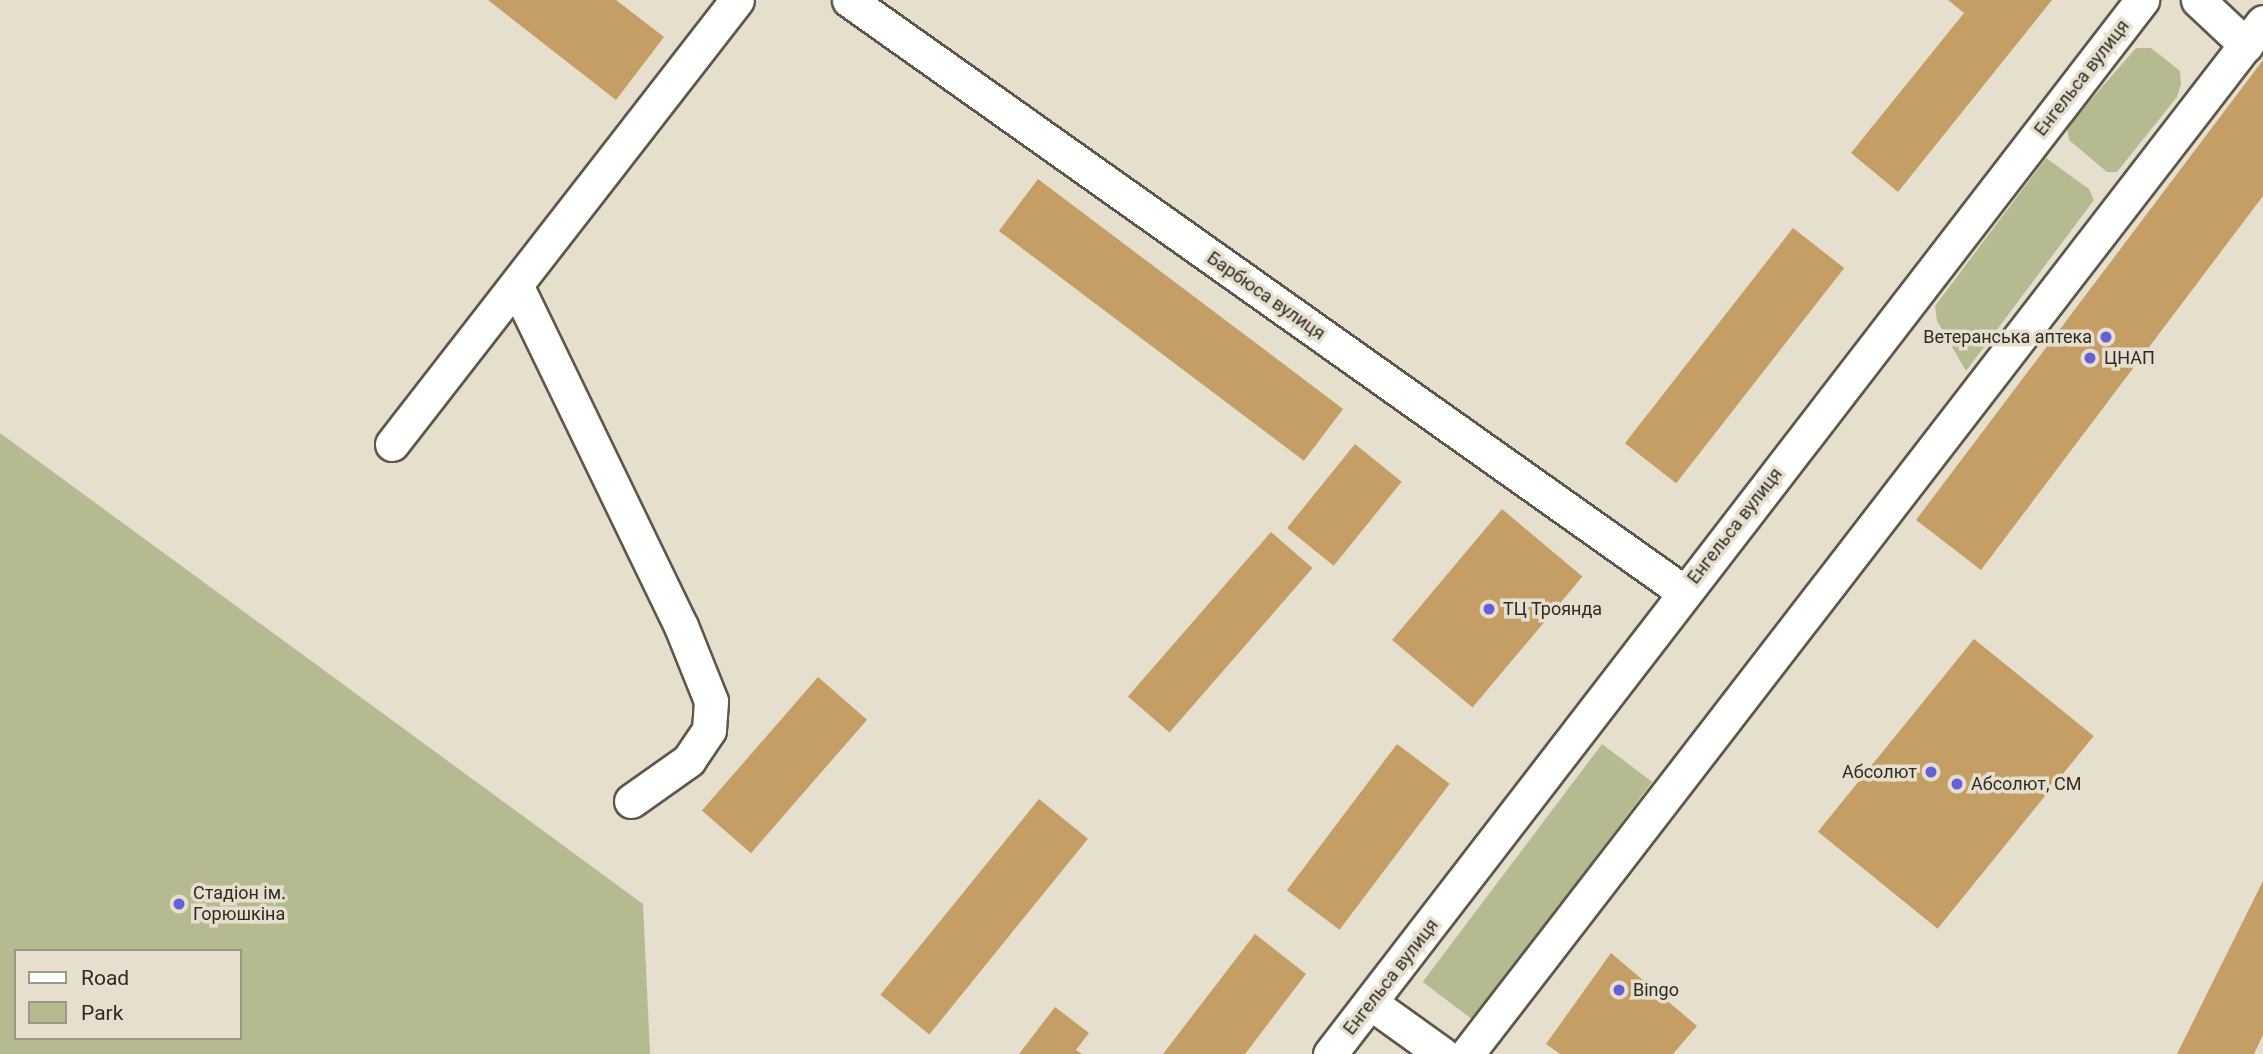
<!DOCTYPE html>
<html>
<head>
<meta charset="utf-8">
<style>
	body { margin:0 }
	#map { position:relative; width:2263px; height:1054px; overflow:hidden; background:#e7dfce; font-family:Roboto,sans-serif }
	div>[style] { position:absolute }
	.green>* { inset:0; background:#b6ba90; transform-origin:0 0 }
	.building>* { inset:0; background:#c49e64; transform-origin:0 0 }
	.roads { filter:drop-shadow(2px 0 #5f584a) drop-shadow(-2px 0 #5f584a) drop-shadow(0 2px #5f584a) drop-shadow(0 -2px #5f584a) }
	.minor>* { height:33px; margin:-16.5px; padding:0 16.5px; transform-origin:16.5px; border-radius:16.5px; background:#fff }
	.dots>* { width:19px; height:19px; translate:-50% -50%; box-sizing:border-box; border:4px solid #e7dfce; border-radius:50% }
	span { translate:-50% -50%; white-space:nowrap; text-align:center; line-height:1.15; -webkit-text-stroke:7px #e7dfce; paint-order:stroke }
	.street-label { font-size:18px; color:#2e2b25 }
	.poi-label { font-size:18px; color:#2e2b25 }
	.right { translate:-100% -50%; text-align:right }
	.left { translate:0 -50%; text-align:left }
	.legend { position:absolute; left:14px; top:949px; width:228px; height:91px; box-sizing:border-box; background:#e7dfce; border:2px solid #9d978a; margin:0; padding:9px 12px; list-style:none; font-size:21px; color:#2e2b25 }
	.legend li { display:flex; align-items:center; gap:14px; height:35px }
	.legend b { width:35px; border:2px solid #9d978a }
</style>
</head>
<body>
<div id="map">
	<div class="green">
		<div style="clip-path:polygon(2136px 48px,2151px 48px,2180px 71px,2181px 84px,2177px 97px,2117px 172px,2107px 172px,2069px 140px,2067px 127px)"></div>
		<div style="clip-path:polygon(2046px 158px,2089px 189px,2094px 200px,1966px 371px,1937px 321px,1935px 306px)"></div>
		<div style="clip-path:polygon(evenodd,0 433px,643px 904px,650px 1054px,0 1054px,0 433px,16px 951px,240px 951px,240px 1038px,16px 1038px,16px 951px)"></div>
		<div style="left:1602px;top:744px;width:63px;height:298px;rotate:37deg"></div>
	</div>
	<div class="building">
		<div style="clip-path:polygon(488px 0,616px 0,664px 37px,616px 100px)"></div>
		<div style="clip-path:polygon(1948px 0,2052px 0,1898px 192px,1851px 153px,1964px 13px)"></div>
		<div style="clip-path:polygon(2263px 60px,2263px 196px,1981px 570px,1916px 520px)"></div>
		<div style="left:1038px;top:179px;width:382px;height:65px;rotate:37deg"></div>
		<div style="left:1793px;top:228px;width:65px;height:273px;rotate:38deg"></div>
		<div style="left:1355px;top:444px;width:60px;height:108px;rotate:39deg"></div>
		<div style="left:1502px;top:509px;width:105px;height:171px;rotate:40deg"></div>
		<div style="left:1271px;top:532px;width:55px;height:218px;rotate:41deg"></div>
		<div style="left:1974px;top:639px;width:154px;height:248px;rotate:39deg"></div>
		<div style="left:818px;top:677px;width:65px;height:177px;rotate:41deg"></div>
		<div style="left:1397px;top:744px;width:66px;height:183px;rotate:37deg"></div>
		<div style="left:1039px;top:799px;width:63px;height:252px;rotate:39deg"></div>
		<div style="clip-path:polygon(2263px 881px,2263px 1035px,2254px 1054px,2177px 1054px)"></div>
		<div style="clip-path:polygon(1255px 934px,1306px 974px,1245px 1054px,1163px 1054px)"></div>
		<div style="clip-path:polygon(1611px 953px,1697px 1026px,1673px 1054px,1560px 1054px,1546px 1044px)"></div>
		<div style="clip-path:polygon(1055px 1007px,1089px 1033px,1076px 1050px,1082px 1054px,1019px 1054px)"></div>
	</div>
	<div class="roads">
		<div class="minor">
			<div style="left:849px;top:0;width:1024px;rotate:35.34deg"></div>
			<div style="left:2198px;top:0;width:66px;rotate:43.2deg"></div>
			<div style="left:517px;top:287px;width:377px;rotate:64.2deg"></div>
			<div style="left:681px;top:626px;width:81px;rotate:68.2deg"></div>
			<div style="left:711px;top:701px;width:29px;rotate:94deg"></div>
			<div style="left:709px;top:730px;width:36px;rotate:124deg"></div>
			<div style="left:689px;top:760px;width:71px;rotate:144.7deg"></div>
			<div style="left:392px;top:444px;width:562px;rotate:-52.15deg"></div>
			<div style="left:1371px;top:1003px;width:87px;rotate:35.7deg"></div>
			<div style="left:1330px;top:1054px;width:1331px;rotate:-52.39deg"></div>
			<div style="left:1467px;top:1054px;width:1303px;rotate:-52.36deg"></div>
		</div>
	</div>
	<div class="dots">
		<div style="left:2106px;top:337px;background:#6560da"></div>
		<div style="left:2090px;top:358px;background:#6560da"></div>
		<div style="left:1489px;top:609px;background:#6560da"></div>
		<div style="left:1931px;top:772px;background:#6560da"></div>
		<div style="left:1957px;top:784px;background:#6560da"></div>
		<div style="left:179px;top:904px;background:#6560da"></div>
		<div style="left:1619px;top:990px;background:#6560da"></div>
	</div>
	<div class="street-label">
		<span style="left:2082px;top:78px;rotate:-52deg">Енгельса вулиця</span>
		<span style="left:1266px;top:296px;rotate:35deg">Барбюса вулиця</span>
		<span style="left:1735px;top:526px;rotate:-52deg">Енгельса вулиця</span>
		<span style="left:1391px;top:977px;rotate:-52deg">Енгельса вулиця</span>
	</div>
	<div class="poi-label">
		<span class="right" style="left:2092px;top:337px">Ветеранська аптека</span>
		<span class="left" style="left:2104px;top:358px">ЦНАП</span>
		<span class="left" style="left:1503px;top:609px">ТЦ Троянда</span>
		<span class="right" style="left:1917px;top:772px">Абсолют</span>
		<span class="left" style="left:1971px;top:784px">Абсолют, СМ</span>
		<span class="left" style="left:193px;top:904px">Стадіон ім.<br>Горюшкіна</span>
		<span class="left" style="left:1633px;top:990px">Bingo</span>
	</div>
	<ul class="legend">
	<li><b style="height:9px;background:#fff"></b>Road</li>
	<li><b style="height:19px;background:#b6ba90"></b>Park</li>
	</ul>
</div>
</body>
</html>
